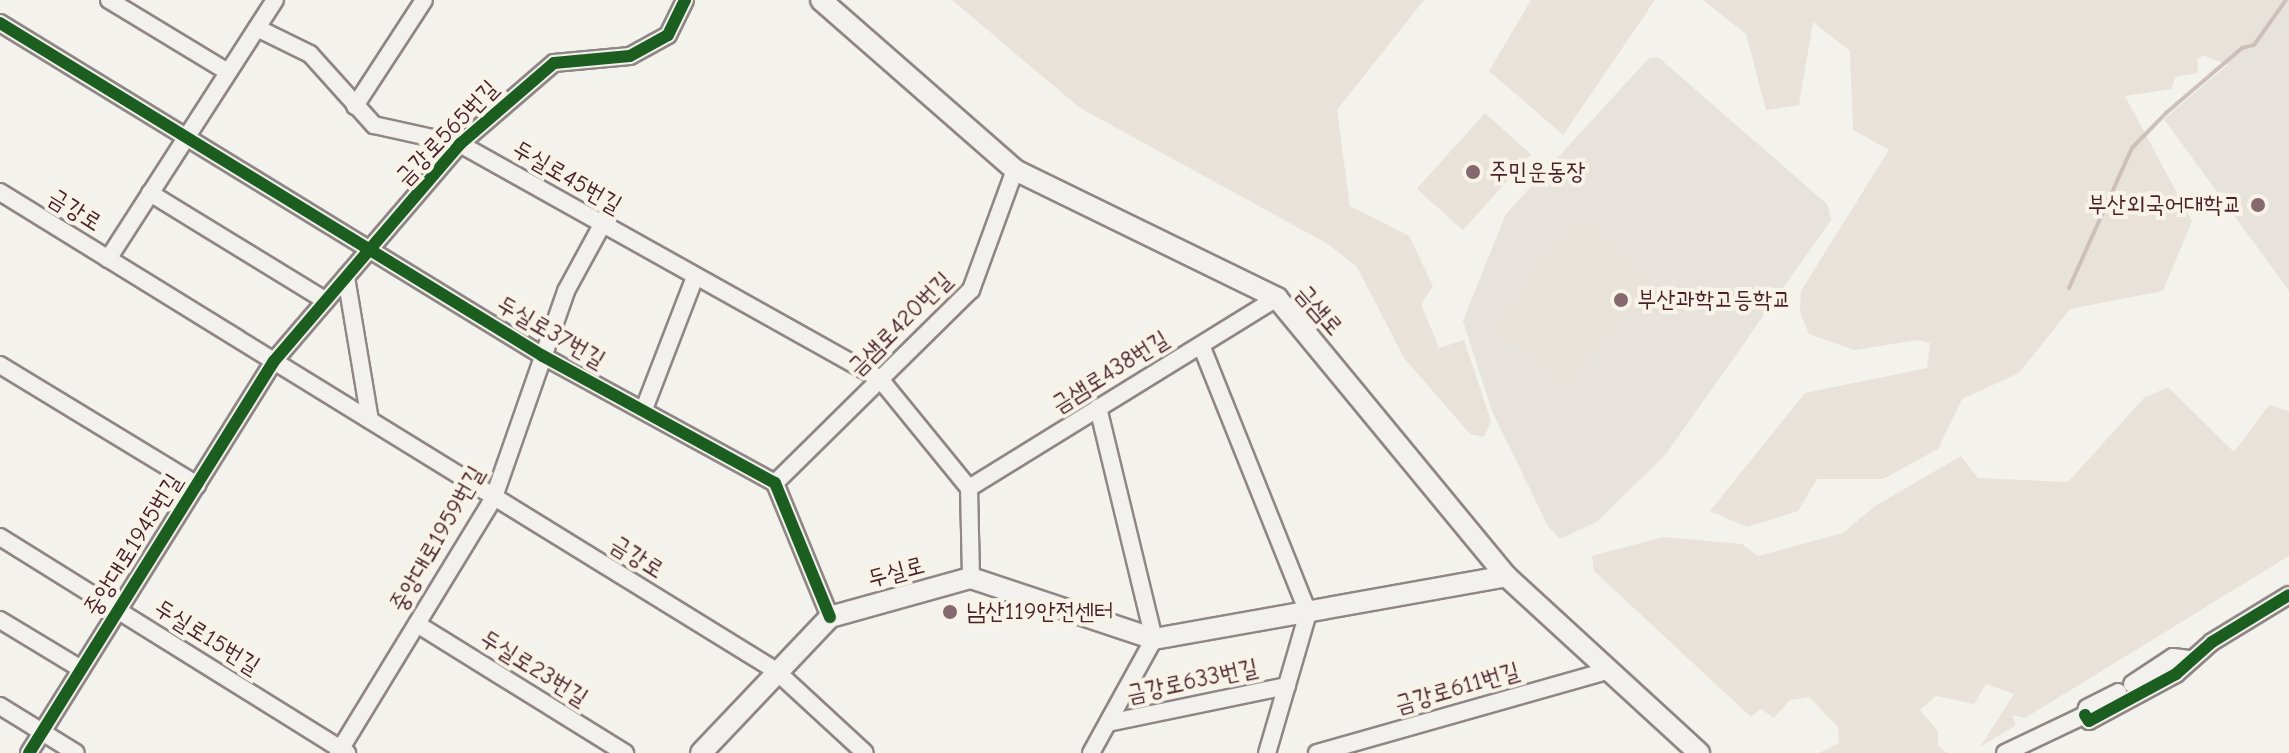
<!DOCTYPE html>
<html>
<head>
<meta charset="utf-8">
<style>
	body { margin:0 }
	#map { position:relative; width:2289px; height:753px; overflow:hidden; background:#f4f2ec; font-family:"Comic Neue","Poor Story",sans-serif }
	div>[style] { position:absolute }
	.built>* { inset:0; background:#e7e2db }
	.green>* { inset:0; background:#e8e2da; transform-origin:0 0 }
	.stream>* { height:4px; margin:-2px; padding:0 2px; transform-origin:2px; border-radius:2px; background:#cdc0bc }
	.roads { filter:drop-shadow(2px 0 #8f8685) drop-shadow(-2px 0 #8f8685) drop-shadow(0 2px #8f8685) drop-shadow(0 -2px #8f8685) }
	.minor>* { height:16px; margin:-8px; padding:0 8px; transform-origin:8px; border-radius:8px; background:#f2f1ed }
	.major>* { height:20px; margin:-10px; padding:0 10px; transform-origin:10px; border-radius:10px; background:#f2f1ed }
	.cycleway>* { height:12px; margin:-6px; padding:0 6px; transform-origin:6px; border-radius:6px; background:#1b5e20 }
	.dots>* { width:22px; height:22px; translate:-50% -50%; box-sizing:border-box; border:4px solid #f7f3e8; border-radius:50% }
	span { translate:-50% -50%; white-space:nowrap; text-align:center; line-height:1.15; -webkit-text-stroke:8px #f7f3e8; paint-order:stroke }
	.street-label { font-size:24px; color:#4a1f2b }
	.poi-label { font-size:24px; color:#4a1f2b }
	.left { translate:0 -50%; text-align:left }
	.right { translate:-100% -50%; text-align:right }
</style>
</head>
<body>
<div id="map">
	<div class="built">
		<div style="clip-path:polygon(2289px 0,2289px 291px,2164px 119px,2244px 51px,2254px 48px)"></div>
		<div style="clip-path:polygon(1658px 57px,1828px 205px,1831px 220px,1666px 454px,1598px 521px,1560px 539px,1548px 526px,1492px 411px,1463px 321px,1506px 214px,1649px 58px)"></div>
	</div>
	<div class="green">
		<div style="clip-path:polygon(952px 0,1424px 0,1337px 110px,1350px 206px,1409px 236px,1433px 286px,1421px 304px,1439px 348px,1464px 340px,1491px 421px,1484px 437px,1470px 434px,1404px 358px,1357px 267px,1328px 244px,1080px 108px)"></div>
		<div style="clip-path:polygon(1531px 0,1655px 0,1563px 135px,1489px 71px)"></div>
		<div style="clip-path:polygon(1703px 0,2289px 0,2254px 48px,2227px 65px,2203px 55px,2197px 60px,2198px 73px,2175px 77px,2172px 89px,2125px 96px,2192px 221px,2163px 291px,2070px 309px,2019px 373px,1962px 399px,1938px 449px,1883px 479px,1817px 479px,1798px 511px,1747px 527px,1710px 511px,1805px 393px,1927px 368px,1930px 343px,1918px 340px,1854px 350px,1809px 334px,1800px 312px,1801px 291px,1889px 150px,1853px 130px,1850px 51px,1813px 22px,1799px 105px,1766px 110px,1746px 34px)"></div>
		<div style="left:1485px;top:113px;width:62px;height:102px;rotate:42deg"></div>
		<div style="left:1579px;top:217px;width:98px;height:140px;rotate:39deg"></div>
		<div style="clip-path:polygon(2168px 387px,2234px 452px,2269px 405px,2289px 411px,2289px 556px,2025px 718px,2012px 715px,2016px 725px,1980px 747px,2014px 694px,1986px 684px,1974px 704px,1936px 696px,1920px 710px,1938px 731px,1938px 746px,1947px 753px,1819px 753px,1839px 743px,1838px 727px,1809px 697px,1790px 700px,1774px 718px,1761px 709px,1751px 717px,1594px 571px,1592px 556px,1663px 537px,1742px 544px,1758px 556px,1843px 533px,1875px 506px,1961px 456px,1978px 478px,2068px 482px,2144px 398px)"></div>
	</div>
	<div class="stream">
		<div style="left:2069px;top:288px;width:154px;rotate:-65.8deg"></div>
		<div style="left:2132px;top:148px;width:49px;rotate:-45.8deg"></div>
		<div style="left:2166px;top:113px;width:100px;rotate:-40.5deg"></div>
		<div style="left:2242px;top:48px;width:12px;rotate:-14deg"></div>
		<div style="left:2254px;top:45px;width:55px;rotate:-54.6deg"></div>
	</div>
	<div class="roads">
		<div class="minor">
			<div style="left:109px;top:0;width:139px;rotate:31.2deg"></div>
			<div style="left:0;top:23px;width:637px;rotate:31.52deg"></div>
			<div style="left:543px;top:356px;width:264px;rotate:28.7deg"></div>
			<div style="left:775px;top:483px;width:145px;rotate:67.7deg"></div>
			<div style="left:257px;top:28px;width:59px;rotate:26.1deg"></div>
			<div style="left:310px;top:54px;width:96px;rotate:48deg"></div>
			<div style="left:374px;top:125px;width:88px;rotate:12.5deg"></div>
			<div style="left:460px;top:144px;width:481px;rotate:29.2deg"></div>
			<div style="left:880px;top:379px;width:141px;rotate:50.8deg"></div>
			<div style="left:969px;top:488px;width:90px;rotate:88.7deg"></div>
			<div style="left:355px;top:106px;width:126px;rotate:-56.9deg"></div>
			<div style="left:0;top:192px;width:911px;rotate:31.67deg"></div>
			<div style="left:775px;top:670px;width:122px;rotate:42.7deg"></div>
			<div style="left:150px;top:193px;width:206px;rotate:31.5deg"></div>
			<div style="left:108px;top:259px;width:308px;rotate:-57.2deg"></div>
			<div style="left:346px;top:277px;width:145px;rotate:80.5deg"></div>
			<div style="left:1201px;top:345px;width:289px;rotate:68.2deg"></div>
			<div style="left:1308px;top:613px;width:146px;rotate:106.3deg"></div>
			<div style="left:0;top:365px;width:231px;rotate:31.3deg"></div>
			<div style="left:644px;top:409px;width:142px;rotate:-68.9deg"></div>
			<div style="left:775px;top:483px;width:275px;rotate:-44.6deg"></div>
			<div style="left:971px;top:290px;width:128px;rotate:-69.9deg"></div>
			<div style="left:969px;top:488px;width:362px;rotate:-31.7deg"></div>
			<div style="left:0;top:537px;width:409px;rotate:31.9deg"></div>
			<div style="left:0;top:620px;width:95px;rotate:31.2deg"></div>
			<div style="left:417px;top:624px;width:245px;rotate:31.8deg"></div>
			<div style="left:2132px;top:684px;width:49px;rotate:-33.4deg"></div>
			<div style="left:2173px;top:657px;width:16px;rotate:7deg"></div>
			<div style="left:0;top:706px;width:89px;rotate:31.7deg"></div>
			<div style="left:2085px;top:715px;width:7px;rotate:56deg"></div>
			<div style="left:2089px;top:721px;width:99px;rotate:-28.4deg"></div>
			<div style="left:2176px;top:674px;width:48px;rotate:-41.6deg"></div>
			<div style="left:2212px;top:642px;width:90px;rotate:-31.4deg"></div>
			<div style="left:1108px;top:723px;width:183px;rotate:-11.7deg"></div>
			<div style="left:29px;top:753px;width:462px;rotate:-58deg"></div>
			<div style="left:274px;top:361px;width:286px;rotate:-49.4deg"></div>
			<div style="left:460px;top:144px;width:124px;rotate:-40.8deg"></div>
			<div style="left:554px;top:63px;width:76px;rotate:-5.3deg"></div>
			<div style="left:630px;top:56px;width:43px;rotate:-28.9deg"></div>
			<div style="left:668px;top:35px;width:39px;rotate:-64deg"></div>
			<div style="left:338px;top:753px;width:300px;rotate:-58.6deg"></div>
			<div style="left:494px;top:497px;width:218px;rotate:-70.7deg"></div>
			<div style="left:566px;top:291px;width:75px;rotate:-61.4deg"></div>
			<div style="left:1091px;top:753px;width:130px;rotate:-61.1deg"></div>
			<div style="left:1154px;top:639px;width:238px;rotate:-103.6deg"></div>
			<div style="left:1317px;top:753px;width:305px;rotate:-15.8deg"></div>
			<div style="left:2005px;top:753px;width:89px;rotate:-25.4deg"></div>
			<div style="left:2085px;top:715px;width:7px;rotate:-74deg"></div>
			<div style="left:2087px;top:708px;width:35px;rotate:-27deg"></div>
		</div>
		<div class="major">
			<div style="left:821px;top:0;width:258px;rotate:41.2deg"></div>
			<div style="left:1015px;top:170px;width:292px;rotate:26deg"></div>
			<div style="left:1277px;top:298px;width:360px;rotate:50.5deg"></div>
			<div style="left:1506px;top:576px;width:262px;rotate:42.5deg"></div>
			<div style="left:701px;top:753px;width:187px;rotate:-46.5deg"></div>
			<div style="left:830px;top:617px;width:146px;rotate:-15.5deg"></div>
			<div style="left:971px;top:578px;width:193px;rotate:18.4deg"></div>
			<div style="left:1154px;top:639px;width:358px;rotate:-10.1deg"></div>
		</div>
	</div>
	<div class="cycleway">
		<div style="left:0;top:23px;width:637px;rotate:31.52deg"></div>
		<div style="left:543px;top:356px;width:264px;rotate:28.7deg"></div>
		<div style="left:775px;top:483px;width:145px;rotate:67.7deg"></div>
		<div style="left:2085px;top:715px;width:7px;rotate:56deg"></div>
		<div style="left:2089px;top:721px;width:99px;rotate:-28.4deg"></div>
		<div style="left:2176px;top:674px;width:48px;rotate:-41.6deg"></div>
		<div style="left:2212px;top:642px;width:90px;rotate:-31.4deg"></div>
		<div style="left:29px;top:753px;width:462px;rotate:-58deg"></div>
		<div style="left:274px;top:361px;width:286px;rotate:-49.4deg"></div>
		<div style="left:460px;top:144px;width:124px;rotate:-40.8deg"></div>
		<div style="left:554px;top:63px;width:76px;rotate:-5.3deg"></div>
		<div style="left:630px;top:56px;width:43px;rotate:-28.9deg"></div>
		<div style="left:668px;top:35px;width:39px;rotate:-64deg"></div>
	</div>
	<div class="dots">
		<div style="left:1473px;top:172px;background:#86696f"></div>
		<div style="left:2258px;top:205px;background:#86696f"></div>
		<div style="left:1621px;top:300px;background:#86696f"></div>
		<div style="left:950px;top:612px;background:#86696f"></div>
	</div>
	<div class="street-label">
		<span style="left:447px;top:133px;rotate:-46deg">금강로565번길</span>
		<span style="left:567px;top:177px;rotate:30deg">두실로45번길</span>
		<span style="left:75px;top:210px;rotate:32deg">금강로</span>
		<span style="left:1319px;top:310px;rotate:49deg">금샘로</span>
		<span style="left:900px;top:324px;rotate:-45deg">금샘로420번길</span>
		<span style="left:551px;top:332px;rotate:30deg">두실로37번길</span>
		<span style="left:1110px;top:372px;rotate:-32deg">금샘로438번길</span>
		<span style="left:437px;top:539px;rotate:-60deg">중앙대로1959번길</span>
		<span style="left:133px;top:545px;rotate:-58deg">중앙대로1945번길</span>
		<span style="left:637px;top:557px;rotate:32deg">금강로</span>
		<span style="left:896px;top:572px;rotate:-15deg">두실로</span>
		<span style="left:207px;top:637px;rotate:32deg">두실로15번길</span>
		<span style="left:534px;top:668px;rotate:32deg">두실로23번길</span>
		<span style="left:1192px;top:681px;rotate:-12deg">금강로633번길</span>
		<span style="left:1457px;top:688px;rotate:-16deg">금강로611번길</span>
	</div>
	<div class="poi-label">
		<span class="left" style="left:1489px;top:172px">주민운동장</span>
		<span class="right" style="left:2242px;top:205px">부산외국어대학교</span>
		<span class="left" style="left:1637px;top:300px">부산과학고등학교</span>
		<span class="left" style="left:966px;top:612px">남산119안전센터</span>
	</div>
</div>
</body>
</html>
